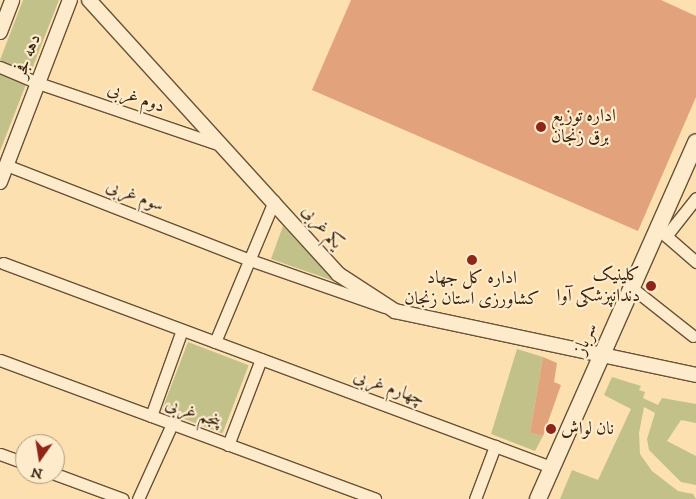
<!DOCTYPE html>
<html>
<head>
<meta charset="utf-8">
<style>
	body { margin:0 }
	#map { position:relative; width:696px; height:499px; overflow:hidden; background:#fce0b0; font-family:"IM FELL DW Pica",Amiri,serif }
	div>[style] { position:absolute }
	.green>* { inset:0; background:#c2c189; transform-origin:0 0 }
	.building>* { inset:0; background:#e2a27c }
	.roads { filter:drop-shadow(1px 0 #685238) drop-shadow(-1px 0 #685238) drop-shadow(0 1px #685238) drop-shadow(0 -1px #685238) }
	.minor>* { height:11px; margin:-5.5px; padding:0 5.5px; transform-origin:5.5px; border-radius:5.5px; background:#fdebcc }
	.tertiary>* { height:14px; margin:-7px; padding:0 7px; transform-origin:7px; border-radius:7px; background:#fdebcc }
	.secondary>* { height:16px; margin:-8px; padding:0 8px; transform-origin:8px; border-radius:8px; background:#fdebcc }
	.dots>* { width:14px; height:14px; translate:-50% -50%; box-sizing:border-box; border:2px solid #fdebcc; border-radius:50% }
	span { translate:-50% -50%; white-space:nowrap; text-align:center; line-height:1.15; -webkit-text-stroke:4.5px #fdebcc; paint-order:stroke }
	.street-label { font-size:18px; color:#362310 }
	.poi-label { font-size:18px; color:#362310 }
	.left { translate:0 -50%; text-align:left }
	.right { translate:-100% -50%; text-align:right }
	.north { position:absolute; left:15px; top:434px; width:50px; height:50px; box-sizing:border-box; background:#fdebcc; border:1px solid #ad9b81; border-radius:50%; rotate:193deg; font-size:14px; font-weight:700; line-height:20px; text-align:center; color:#362310 }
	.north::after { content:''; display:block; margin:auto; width:18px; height:22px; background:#8f2418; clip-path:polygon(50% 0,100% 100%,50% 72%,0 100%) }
</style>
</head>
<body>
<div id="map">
	<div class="green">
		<div style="clip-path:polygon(23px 0,59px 0,0 151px,0 60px)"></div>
		<div style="clip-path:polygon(283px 226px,334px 281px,271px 259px)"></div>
		<div style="left:188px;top:342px;width:65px;height:73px;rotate:21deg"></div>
		<div style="clip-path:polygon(517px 349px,543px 357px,530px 433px,543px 436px,535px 451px,491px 434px)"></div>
		<div style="clip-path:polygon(612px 377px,641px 386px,639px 390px,645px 392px,643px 398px,658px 405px,662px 398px,696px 404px,696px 423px,681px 420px,667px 441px,696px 456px,696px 485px,681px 482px,649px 450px,647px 439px,655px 413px,644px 407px,639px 433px,640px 454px,652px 471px,678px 491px,693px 494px,696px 499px,560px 499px,572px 470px,598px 480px,631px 409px,604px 395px)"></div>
	</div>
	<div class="building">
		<div style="clip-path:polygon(351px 0,661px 0,696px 16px,696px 97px,638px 231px,312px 90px)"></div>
		<div style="clip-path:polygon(543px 357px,557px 363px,554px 382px,561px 385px,543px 436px,530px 433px)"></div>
	</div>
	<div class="roads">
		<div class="minor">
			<div style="left:0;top:67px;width:41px;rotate:22.8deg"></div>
			<div style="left:38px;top:83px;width:192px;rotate:18.8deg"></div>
			<div style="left:6px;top:165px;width:262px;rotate:21.3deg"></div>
			<div style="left:250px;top:260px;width:142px;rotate:19.3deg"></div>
			<div style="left:657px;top:228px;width:52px;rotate:41.1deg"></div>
			<div style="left:666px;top:236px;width:48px;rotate:-51.7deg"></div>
			<div style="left:3px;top:263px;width:585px;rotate:20.42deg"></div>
			<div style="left:631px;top:287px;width:79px;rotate:38.3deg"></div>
			<div style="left:215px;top:342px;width:153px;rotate:-67.3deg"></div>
			<div style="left:0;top:360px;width:400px;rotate:20.3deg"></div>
			<div style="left:151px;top:416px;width:91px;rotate:-70.2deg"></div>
			<div style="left:228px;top:445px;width:92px;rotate:-69deg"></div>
			<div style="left:0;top:454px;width:27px;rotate:20deg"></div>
			<div style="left:55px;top:474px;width:72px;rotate:20.2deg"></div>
			<div style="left:138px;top:499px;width:82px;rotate:-65.6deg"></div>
			<div style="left:475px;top:499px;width:57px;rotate:-69.3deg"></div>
		</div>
		<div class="tertiary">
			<div style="left:89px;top:0;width:370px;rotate:47.7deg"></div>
			<div style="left:338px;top:274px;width:68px;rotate:33deg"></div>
			<div style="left:395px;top:311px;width:308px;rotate:12deg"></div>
			<div style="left:0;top:32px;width:34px;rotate:-69deg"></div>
			<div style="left:0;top:182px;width:195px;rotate:-69deg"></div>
		</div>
		<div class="secondary">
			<div style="left:538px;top:499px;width:390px;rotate:-66.1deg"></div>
		</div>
	</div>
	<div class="dots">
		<div style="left:541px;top:127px;background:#8f2418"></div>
		<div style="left:472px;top:260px;background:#8f2418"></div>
		<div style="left:651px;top:286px;background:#8f2418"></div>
		<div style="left:551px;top:429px;background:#8f2418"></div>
	</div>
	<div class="street-label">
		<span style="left:28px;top:56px;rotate:-69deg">دهه فجر</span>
		<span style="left:136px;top:98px;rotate:19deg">دوم غربی</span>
		<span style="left:135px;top:196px;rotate:21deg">سوم غربی</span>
		<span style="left:322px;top:227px;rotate:49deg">یکم غربی</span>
		<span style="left:586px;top:339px;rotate:-66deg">سرباز</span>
		<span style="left:389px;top:388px;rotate:20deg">چهارم غربی</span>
		<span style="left:193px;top:413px;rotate:20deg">پنجم غربی</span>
	</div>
	<div class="poi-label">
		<span class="left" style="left:551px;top:127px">اداره توزیع<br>برق زنجان</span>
		<span class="right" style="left:640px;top:286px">کلینیک<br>دندانپزشکی آوا</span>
		<span style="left:472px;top:289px">اداره کل جهاد<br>کشاورزی استان زنجان</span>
		<span class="left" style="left:561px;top:429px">نان لواش</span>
	</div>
	<div class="north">N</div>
</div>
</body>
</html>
